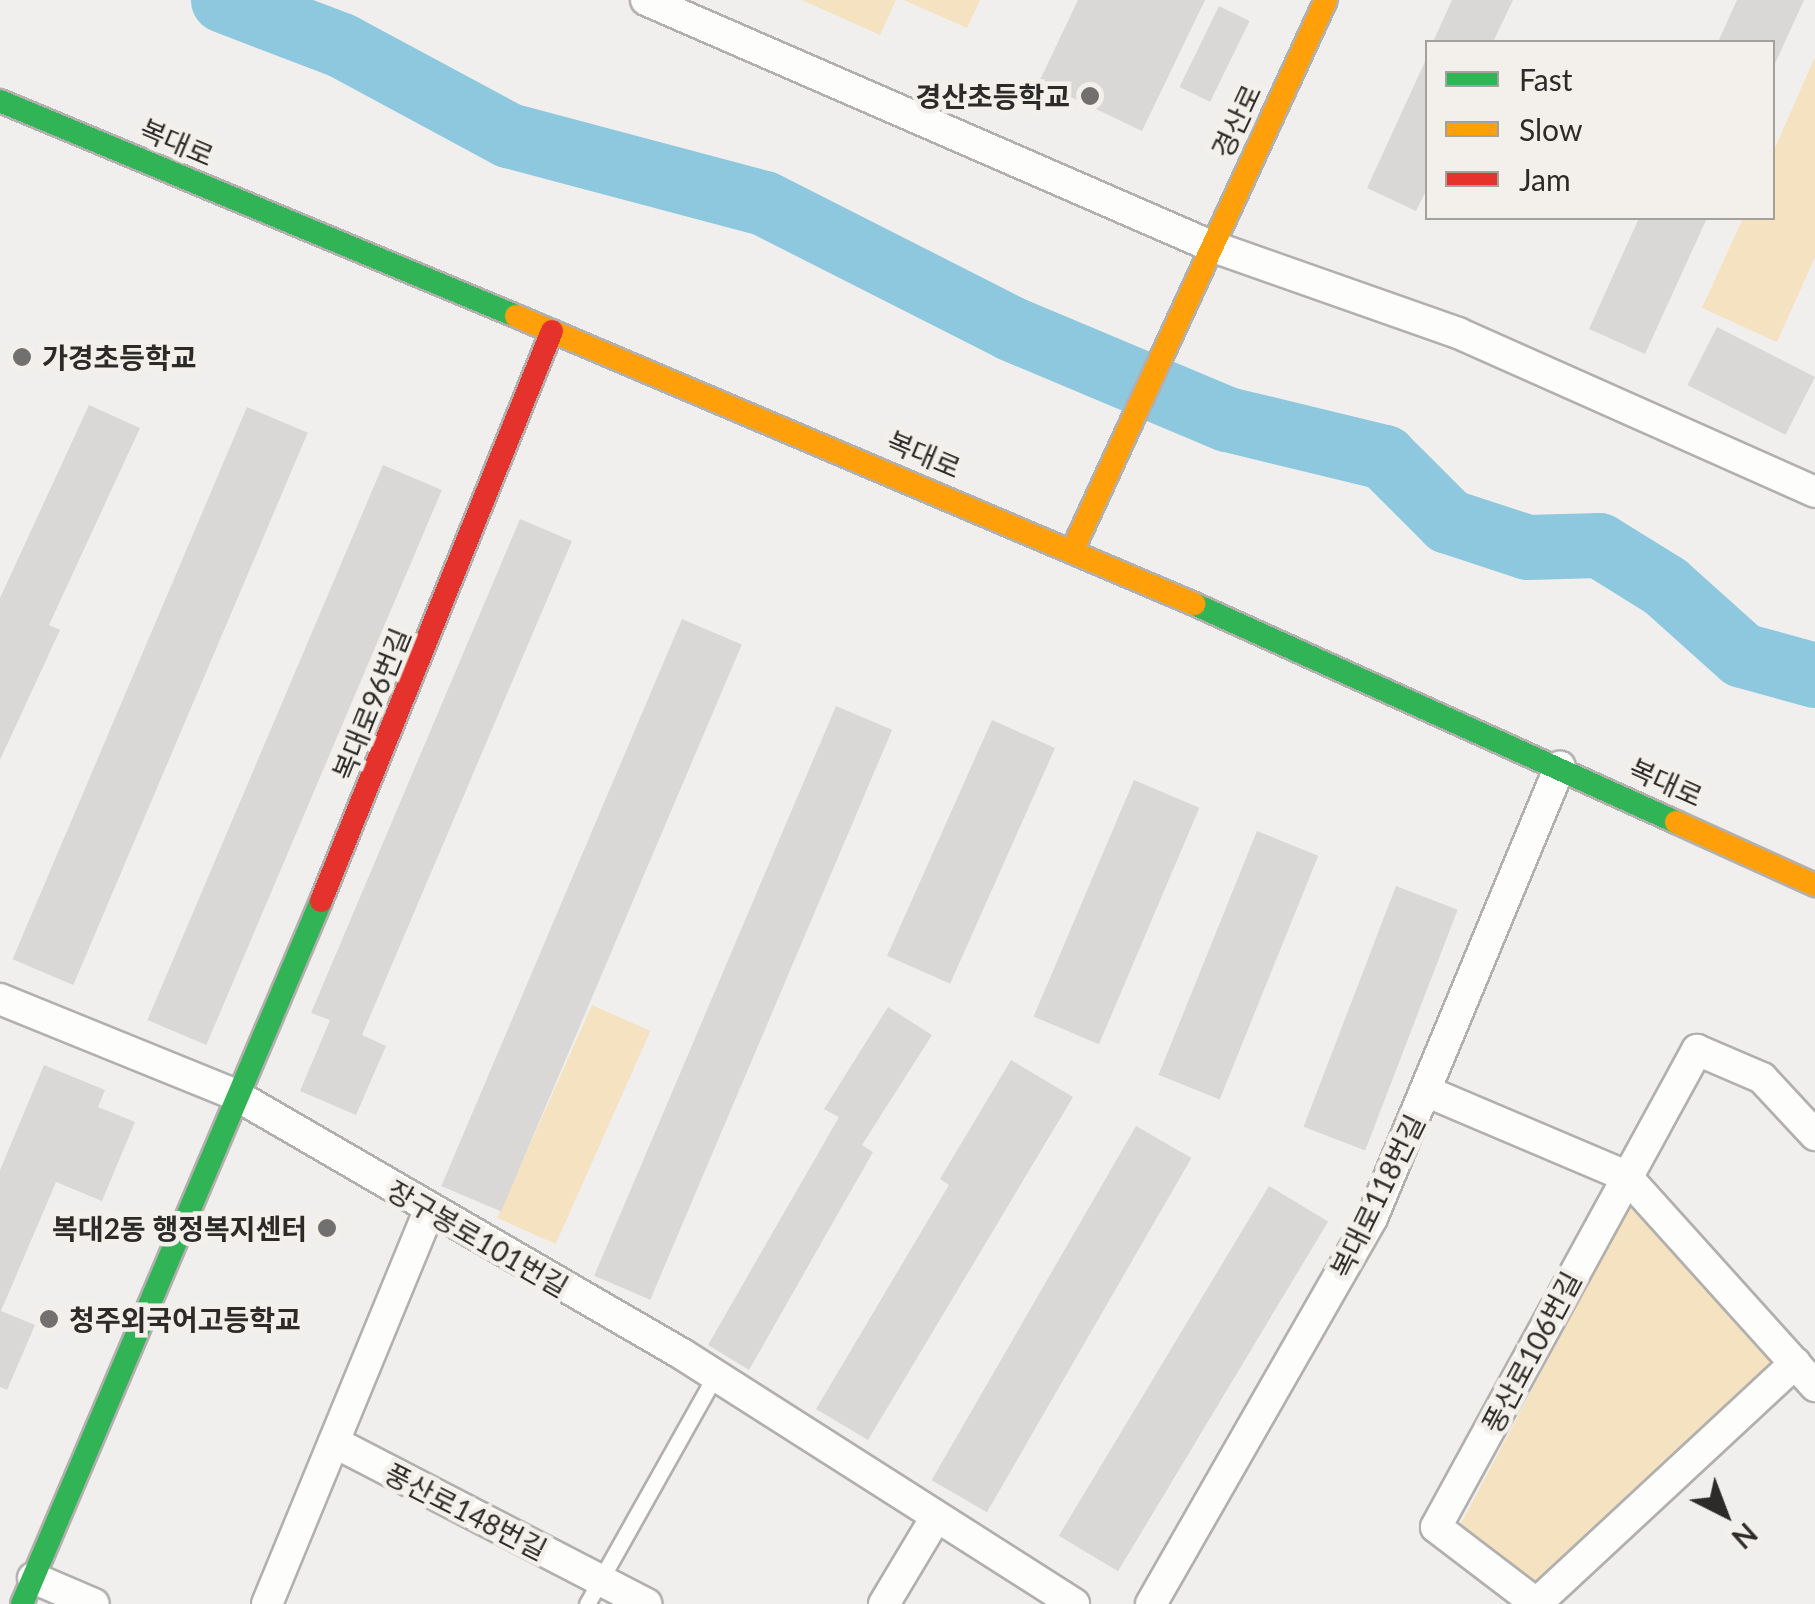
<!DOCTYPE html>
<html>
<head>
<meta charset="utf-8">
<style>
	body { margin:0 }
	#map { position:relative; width:1815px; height:1604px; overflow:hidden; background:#f1efed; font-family:Lato,"Noto Sans KR",sans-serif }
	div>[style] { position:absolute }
	.green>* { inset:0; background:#f4e2c0; transform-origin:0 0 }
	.river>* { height:65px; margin:-32.5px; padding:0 32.5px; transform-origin:32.5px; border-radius:32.5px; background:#8ec8df }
	.building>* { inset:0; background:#d9d8d6; transform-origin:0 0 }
	.roads { filter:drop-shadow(2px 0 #b2b0ae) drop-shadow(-2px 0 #b2b0ae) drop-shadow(0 2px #b2b0ae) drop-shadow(0 -2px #b2b0ae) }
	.lane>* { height:15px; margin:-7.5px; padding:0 7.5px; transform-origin:7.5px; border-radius:7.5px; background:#fdfdfc }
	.street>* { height:30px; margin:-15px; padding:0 15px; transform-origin:15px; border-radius:15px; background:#fdfdfc }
	.fast>* { height:22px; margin:-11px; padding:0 11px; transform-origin:11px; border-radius:11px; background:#30b455 }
	.slow>* { height:22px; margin:-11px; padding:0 11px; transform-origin:11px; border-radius:11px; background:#ff9f0a }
	.jam>* { height:22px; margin:-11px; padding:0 11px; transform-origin:11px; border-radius:11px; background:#e5322d }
	.dots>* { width:28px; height:28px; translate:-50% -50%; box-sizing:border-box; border:5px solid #f3f0eb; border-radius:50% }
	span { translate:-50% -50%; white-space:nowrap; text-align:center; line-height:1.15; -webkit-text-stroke:9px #f3f0eb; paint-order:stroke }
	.poi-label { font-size:28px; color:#2c2b29; font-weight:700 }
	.right { translate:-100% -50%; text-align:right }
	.left { translate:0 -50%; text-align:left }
	.street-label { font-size:28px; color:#2c2b29 }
	.legend { position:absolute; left:1425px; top:40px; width:350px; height:180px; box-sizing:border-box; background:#f3f0eb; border:2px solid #a3a19d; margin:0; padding:12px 18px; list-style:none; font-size:30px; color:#2c2b29 }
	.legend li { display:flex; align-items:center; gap:20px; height:50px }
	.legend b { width:50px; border:2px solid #a3a19d }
	.north { position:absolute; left:1675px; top:1464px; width:100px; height:100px; -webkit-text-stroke:8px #f3f0eb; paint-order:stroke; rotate:138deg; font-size:28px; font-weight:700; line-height:40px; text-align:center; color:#2c2b29 }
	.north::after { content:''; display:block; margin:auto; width:35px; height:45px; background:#2c2b29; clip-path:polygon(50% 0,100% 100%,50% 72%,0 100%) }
</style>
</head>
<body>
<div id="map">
	<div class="green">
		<div style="clip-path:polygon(802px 0,896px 0,880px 35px)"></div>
		<div style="clip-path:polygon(904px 0,980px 0,967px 28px)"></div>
		<div style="clip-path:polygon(1815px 57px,1815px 257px,1777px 342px,1702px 308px,1743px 218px,1772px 218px,1773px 152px)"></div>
		<div style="left:592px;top:1005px;width:64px;height:233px;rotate:24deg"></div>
		<div style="clip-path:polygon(1633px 1200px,1773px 1361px,1534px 1583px,1459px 1527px)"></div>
	</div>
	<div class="river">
		<div style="left:223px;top:0;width:126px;rotate:20.9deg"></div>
		<div style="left:341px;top:45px;width:190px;rotate:28.3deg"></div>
		<div style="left:508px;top:135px;width:265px;rotate:14.9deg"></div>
		<div style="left:764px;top:203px;width:276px;rotate:26.9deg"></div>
		<div style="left:1010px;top:328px;width:235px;rotate:22.8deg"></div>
		<div style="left:1227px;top:419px;width:162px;rotate:13.6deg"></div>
		<div style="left:1384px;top:457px;width:91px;rotate:45deg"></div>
		<div style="left:1448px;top:521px;width:83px;rotate:18.2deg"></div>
		<div style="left:1527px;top:547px;width:72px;rotate:-1.6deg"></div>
		<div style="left:1599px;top:545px;width:78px;rotate:31.8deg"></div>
		<div style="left:1665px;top:586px;width:103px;rotate:41.9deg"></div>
		<div style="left:1742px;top:655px;width:76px;rotate:15.3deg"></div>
	</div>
	<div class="building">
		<div style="clip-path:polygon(1078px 0,1205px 0,1142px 131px,1039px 82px)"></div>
		<div style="clip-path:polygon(1452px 0,1513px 0,1493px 42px,1433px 42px)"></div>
		<div style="clip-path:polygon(1737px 0,1804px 0,1772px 70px,1772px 42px,1718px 42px)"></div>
		<div style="left:1219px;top:6px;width:34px;height:90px;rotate:26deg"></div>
		<div style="clip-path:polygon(1428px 55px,1428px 187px,1416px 211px,1367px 188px)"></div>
		<div style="clip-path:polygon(1639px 218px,1707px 218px,1645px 354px,1589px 329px)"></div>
		<div style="left:1717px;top:327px;width:110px;height:65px;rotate:27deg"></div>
		<div style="clip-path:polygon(89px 405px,140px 428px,49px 625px,60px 630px,0 760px,0 598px)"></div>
		<div style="left:247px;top:407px;width:66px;height:600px;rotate:23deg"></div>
		<div style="left:383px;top:465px;width:64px;height:603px;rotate:23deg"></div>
		<div style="clip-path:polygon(520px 519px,572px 541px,362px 1035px,386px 1046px,356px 1115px,300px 1091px,330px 1020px,311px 1013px)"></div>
		<div style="left:682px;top:619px;width:65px;height:616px;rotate:23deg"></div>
		<div style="left:836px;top:706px;width:61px;height:619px;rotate:23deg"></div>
		<div style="left:992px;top:720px;width:69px;height:258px;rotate:24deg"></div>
		<div style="left:1134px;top:780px;width:71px;height:257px;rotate:23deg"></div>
		<div style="left:1257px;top:831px;width:66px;height:263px;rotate:22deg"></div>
		<div style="left:1396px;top:886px;width:66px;height:258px;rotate:21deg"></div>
		<div style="clip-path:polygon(888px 1007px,932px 1035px,862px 1145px,873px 1152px,749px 1370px,708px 1345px,839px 1117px,824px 1109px)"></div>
		<div style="clip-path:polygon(1011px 1060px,1073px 1097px,868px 1440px,816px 1409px,949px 1185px,940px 1179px)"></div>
		<div style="clip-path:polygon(44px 1065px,105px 1090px,98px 1107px,135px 1122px,102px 1201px,56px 1182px,1px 1311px,35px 1325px,7px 1390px,0 1387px,0 1170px)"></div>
		<div style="left:1136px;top:1126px;width:64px;height:409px;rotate:30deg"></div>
		<div style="left:1269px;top:1186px;width:69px;height:408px;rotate:31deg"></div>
	</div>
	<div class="roads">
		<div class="lane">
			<div style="left:587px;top:1604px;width:261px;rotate:-60.7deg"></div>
		</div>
		<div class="street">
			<div style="left:646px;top:0;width:616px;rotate:23.53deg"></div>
			<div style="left:1211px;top:246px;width:262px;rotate:19.4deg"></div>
			<div style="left:1458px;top:333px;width:391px;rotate:24deg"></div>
			<div style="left:0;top:999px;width:253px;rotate:22.1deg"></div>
			<div style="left:234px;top:1094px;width:518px;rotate:30.13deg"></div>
			<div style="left:682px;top:1354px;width:465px;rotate:32.5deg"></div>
			<div style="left:1428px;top:1092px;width:215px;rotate:23deg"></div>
			<div style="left:1626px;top:1176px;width:283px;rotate:48deg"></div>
			<div style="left:334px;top:1442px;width:352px;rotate:27.4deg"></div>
			<div style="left:33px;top:1578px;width:66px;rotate:23.1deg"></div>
			<div style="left:267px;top:1604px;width:425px;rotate:-67.6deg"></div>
			<div style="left:884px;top:1604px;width:101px;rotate:-59.1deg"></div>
			<div style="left:1151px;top:1604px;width:445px;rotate:-60.2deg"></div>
			<div style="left:1372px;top:1218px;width:489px;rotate:-67.4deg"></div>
			<div style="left:1536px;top:1604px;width:354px;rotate:-42.9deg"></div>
			<div style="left:1537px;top:1604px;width:127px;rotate:-142.7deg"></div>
			<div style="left:1436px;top:1527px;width:544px;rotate:-61.31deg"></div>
			<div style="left:1697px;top:1050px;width:71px;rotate:23.3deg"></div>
			<div style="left:1762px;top:1078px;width:78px;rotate:47.1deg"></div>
		</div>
		<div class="fast">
			<div style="left:0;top:101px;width:559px;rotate:22.62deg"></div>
			<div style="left:1194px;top:604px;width:529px;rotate:24.34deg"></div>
			<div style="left:22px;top:1604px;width:764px;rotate:-66.96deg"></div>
		</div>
		<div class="slow">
			<div style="left:516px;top:316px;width:737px;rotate:23.01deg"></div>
			<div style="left:1073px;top:549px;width:604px;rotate:-65.26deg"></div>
			<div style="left:1676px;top:822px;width:153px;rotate:24.4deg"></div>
		</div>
		<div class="jam">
			<div style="left:321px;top:901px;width:615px;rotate:-67.94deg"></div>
		</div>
	</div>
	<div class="dots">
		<div style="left:1090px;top:96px;background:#71706e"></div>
		<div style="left:22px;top:357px;background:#71706e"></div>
		<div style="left:327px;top:1228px;background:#71706e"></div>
		<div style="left:49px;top:1319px;background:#71706e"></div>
	</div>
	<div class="poi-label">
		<span class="right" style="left:1070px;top:96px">경산초등학교</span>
		<span class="left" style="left:42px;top:357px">가경초등학교</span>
		<span class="right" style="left:307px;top:1228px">복대2동 행정복지센터</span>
		<span class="left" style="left:69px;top:1319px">청주외국어고등학교</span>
	</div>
	<div class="street-label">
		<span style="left:1236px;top:121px;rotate:-65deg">경산로</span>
		<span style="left:177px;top:142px;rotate:23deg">복대로</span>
		<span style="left:924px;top:454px;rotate:23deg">복대로</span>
		<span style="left:371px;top:704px;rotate:-68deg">복대로96번길</span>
		<span style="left:1666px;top:782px;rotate:24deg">복대로</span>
		<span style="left:1377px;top:1196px;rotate:-64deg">복대로118번길</span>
		<span style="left:478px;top:1238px;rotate:30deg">장구봉로101번길</span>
		<span style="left:1531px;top:1352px;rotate:-62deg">풍산로106번길</span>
		<span style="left:466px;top:1511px;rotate:27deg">풍산로148번길</span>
	</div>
	<ul class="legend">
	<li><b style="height:12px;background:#30b455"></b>Fast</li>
	<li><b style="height:12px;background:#ff9f0a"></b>Slow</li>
	<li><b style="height:12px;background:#e5322d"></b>Jam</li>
	</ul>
	<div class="north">N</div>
</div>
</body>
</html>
